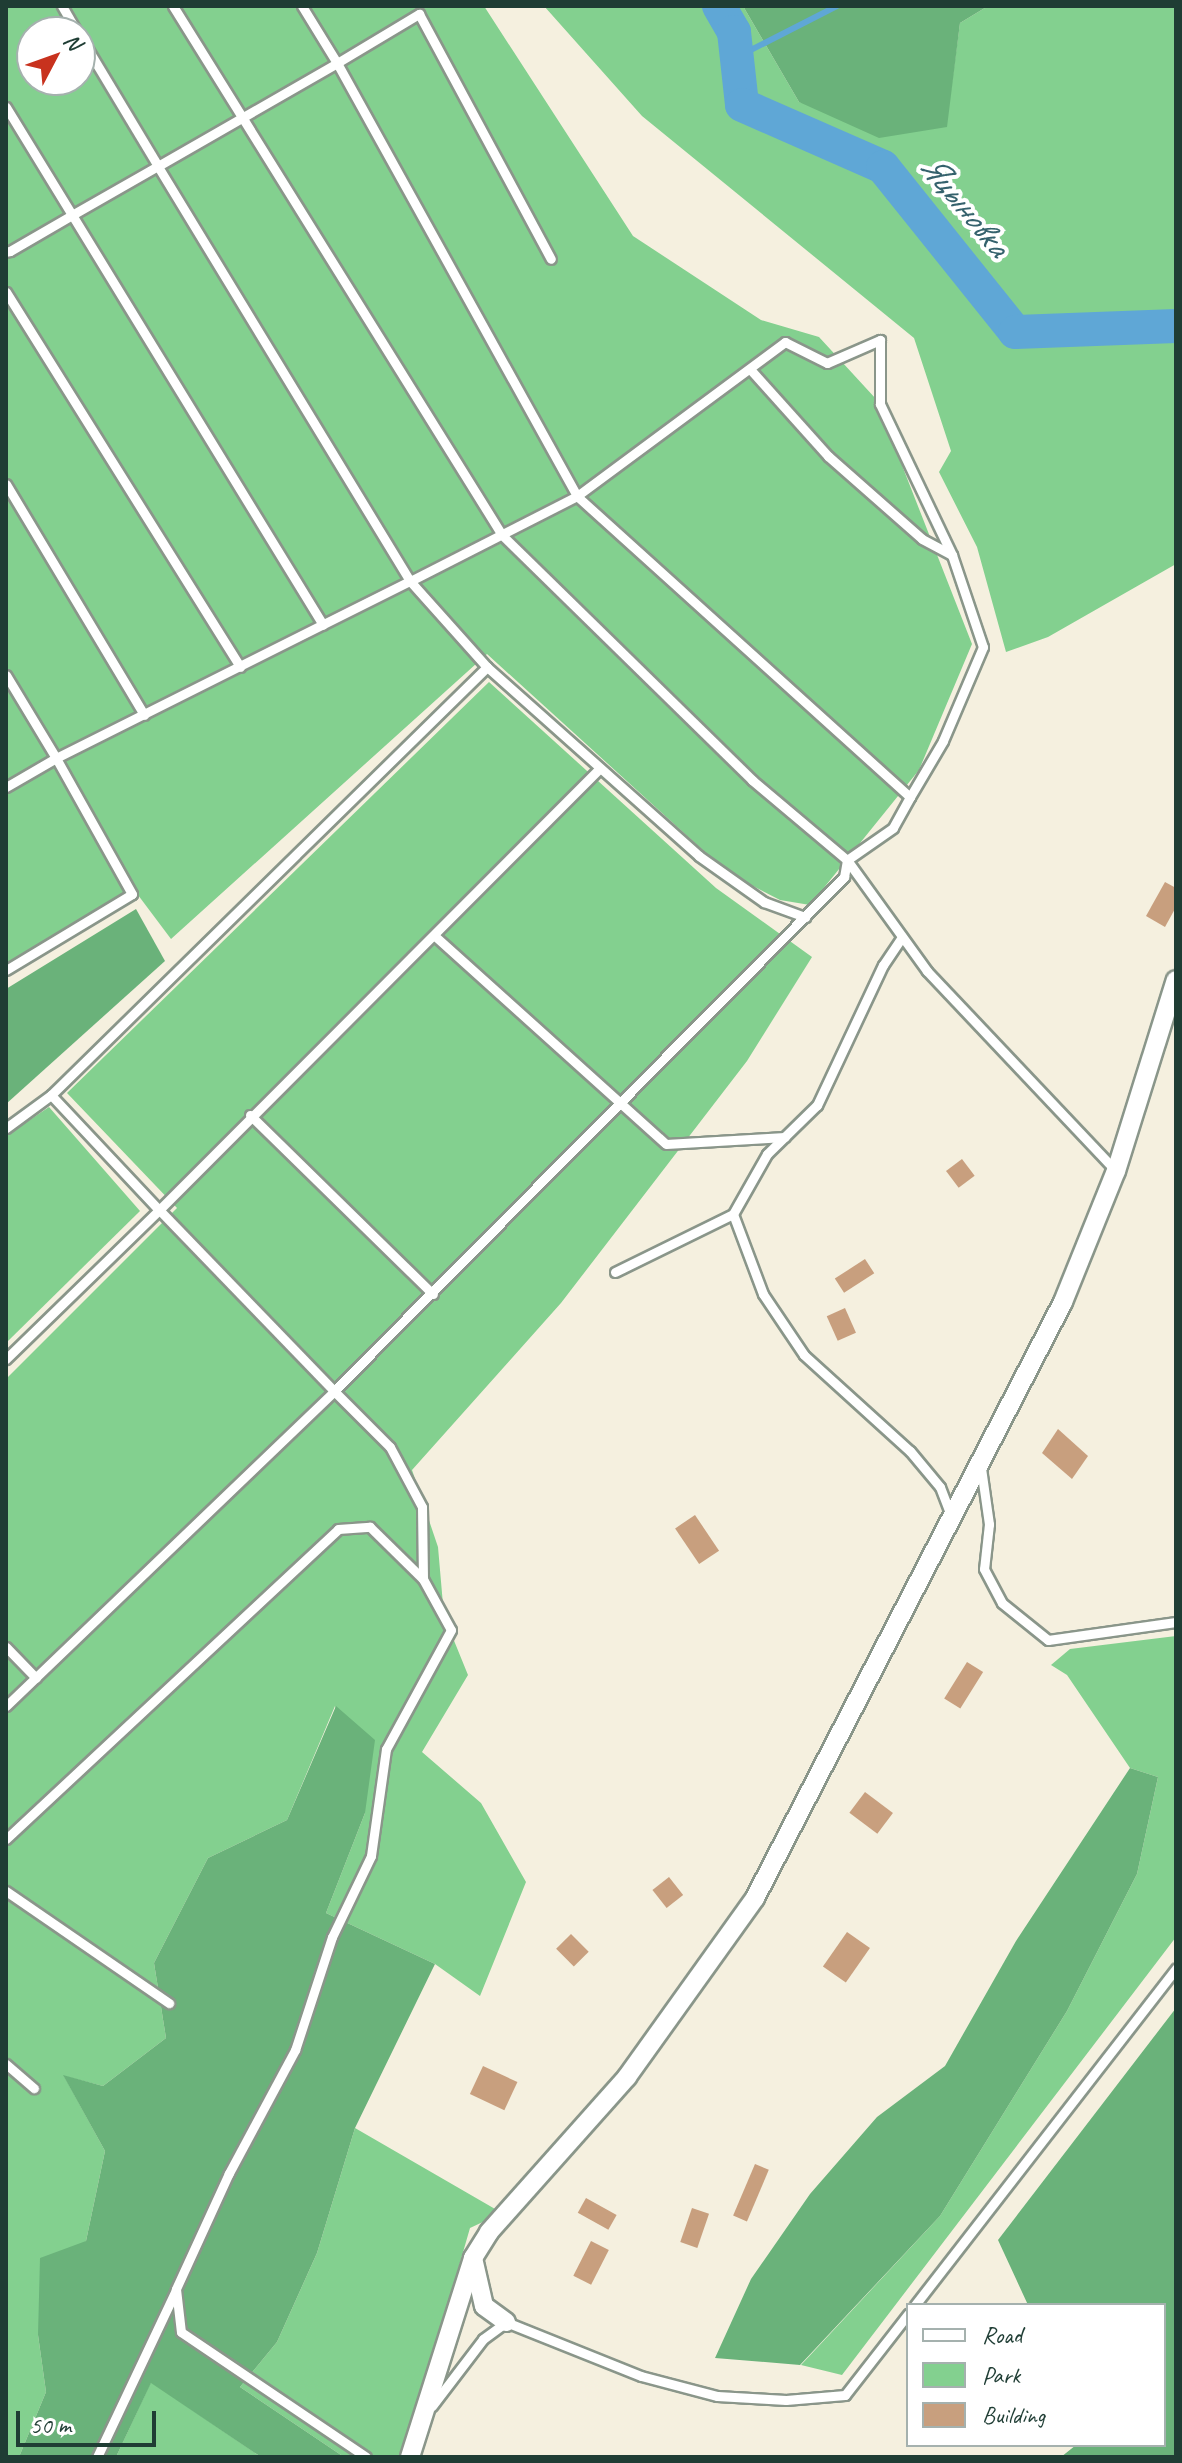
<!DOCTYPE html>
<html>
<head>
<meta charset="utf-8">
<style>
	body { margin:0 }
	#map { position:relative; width:1182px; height:2463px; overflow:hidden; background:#f5f0df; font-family:Caveat,sans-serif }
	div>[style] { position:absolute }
	.green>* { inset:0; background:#83d08f }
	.forest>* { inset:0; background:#6ab27a }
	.stream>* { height:6px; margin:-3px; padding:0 3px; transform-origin:3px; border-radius:3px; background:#5fa7d6 }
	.river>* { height:34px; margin:-17px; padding:0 17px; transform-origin:17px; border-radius:17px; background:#5fa7d6 }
	.building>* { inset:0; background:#c89f7e; transform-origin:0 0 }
	.roads { filter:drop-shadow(2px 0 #8a968a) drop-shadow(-2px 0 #8a968a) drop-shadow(0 2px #8a968a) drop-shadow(0 -2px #8a968a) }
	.lane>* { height:9px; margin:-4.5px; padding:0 4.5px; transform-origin:4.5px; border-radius:4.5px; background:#fff }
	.street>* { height:18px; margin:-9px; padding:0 9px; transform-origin:9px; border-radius:9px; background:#fff }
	span { translate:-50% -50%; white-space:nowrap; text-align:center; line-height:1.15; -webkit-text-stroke:8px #fff; paint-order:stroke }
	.water-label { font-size:36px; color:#35626d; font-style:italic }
	.frame { position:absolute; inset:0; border:8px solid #1f3d34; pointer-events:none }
	.legend { position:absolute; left:906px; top:2303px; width:260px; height:144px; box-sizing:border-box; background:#fff; border:2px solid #a5b1ae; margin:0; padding:10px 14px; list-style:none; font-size:24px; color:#1f3d34 }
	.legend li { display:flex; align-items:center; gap:16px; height:40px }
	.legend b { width:40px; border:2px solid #a5b1ae }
	.north { position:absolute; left:16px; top:16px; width:80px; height:80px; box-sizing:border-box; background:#fff; border:2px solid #a5b1ae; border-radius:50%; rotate:49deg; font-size:22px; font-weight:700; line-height:32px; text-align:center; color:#1f3d34 }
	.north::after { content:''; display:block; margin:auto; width:28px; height:36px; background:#c8321e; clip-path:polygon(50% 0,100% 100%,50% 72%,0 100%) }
	.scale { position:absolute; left:16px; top:2411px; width:140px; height:36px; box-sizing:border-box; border:4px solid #1f3d34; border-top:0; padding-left:10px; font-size:24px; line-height:28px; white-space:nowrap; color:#1f3d34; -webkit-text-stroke:6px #fff; paint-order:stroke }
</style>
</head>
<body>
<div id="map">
	<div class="green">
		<div style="clip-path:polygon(evenodd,6px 6px,484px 6px,633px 236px,761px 320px,819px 337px,876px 399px,972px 644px,919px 770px,810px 905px,780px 900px,728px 873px,487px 654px,171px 939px,135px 891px,6px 966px,6px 6px,32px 32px,80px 32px,80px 80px,32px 80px,32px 32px)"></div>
		<div style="clip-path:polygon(544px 6px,743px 6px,799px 102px,946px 126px,960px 23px,988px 6px,1176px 6px,1176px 564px,1048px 637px,1006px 652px,977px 547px,939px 472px,951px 451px,914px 338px,642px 116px)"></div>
		<div style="clip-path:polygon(489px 682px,716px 888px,812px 957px,747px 1061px,561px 1303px,412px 1470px,438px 1547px,444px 1616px,468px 1675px,422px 1752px,481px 1803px,526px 1882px,480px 1996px,435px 1964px,326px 1913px,365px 1813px,335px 1706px,287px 1820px,208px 1858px,154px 1963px,166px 2038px,103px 2086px,64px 2076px,105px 2151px,86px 2241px,38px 2335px,46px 2392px,19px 2457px,6px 2457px,6px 1379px,177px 1208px,67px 1093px)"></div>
		<div style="clip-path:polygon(49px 1107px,140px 1211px,6px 1343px,6px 1136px)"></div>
		<div style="clip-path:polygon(1176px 1636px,1176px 1937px,842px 2375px,801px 2365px,940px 2216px,1067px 2011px,1137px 1874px,1158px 1777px,1130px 1768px,1067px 1675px,1051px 1665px,1070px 1649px)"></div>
		<div style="clip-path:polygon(355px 2128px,502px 2213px,470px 2228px,404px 2457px,344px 2457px,240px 2387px,277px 2342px,317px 2253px)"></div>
		<div style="clip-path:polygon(151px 2382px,261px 2457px,116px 2457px)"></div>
	</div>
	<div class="forest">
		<div style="clip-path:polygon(743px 6px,988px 6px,960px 23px,947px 127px,879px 138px,799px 102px)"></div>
		<div style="clip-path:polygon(136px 909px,165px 961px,6px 1104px,6px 989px)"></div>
		<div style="clip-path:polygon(336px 1706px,375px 1740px,365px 1813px,326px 1913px,435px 1964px,355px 2128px,317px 2253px,277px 2342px,240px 2387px,344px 2457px,261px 2457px,151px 2383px,116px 2457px,19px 2457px,46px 2392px,38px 2335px,40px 2258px,86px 2241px,105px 2151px,63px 2075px,103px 2086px,166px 2038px,154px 1963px,208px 1858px,287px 1820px)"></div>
		<div style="clip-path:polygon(1130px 1768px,1158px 1777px,1137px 1874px,1067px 2011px,940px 2216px,800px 2365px,715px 2358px,751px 2279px,810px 2194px,877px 2117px,945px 2066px,1016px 1941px)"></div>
		<div style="clip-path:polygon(1176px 2008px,1176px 2457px,1061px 2457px,1076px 2445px,1164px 2445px,1164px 2305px,1028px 2305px,998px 2240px)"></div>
	</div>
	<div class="stream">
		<div style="left:737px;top:57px;width:112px;rotate:-27deg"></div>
	</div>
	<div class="river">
		<div style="left:719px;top:6px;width:30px;rotate:60deg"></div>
		<div style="left:734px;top:32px;width:73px;rotate:83.7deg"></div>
		<div style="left:742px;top:105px;width:154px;rotate:23.7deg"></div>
		<div style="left:883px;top:167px;width:211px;rotate:51.3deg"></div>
		<div style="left:1015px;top:332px;width:161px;rotate:-2.1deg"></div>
	</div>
	<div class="building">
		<div style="clip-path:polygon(1165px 882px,1176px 888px,1176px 907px,1165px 927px,1146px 916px)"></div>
		<div style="left:962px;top:1159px;width:21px;height:20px;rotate:53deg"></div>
		<div style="left:865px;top:1259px;width:17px;height:36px;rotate:57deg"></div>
		<div style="left:845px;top:1308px;width:27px;height:20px;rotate:66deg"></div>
		<div style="clip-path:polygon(1058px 1429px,1088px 1456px,1072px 1479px,1042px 1453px)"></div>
		<div style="left:695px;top:1515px;width:43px;height:24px;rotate:56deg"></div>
		<div style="left:967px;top:1662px;width:19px;height:43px;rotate:32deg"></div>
		<div style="left:865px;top:1792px;width:35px;height:26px;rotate:37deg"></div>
		<div style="left:669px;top:1877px;width:23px;height:21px;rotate:52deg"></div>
		<div style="left:847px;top:1932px;width:28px;height:42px;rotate:35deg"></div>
		<div style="left:571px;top:1934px;width:25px;height:21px;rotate:45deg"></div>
		<div style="left:483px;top:2066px;width:38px;height:31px;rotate:25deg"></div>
		<div style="left:755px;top:2164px;width:15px;height:56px;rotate:23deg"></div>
		<div style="left:586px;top:2198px;width:35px;height:17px;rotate:29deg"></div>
		<div style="left:692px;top:2208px;width:18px;height:36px;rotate:19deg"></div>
		<div style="left:591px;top:2241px;width:20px;height:39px;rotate:27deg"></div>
	</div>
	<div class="roads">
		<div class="lane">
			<div style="left:62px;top:6px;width:30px;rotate:60deg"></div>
			<div style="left:173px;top:6px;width:623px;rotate:58.12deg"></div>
			<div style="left:502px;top:535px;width:350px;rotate:44.4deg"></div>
			<div style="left:752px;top:780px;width:124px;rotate:40.1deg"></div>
			<div style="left:847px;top:860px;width:17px;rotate:100deg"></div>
			<div style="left:844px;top:877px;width:724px;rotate:134.78deg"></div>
			<div style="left:334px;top:1391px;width:252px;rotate:-134deg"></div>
			<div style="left:159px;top:1210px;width:624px;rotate:-45.06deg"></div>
			<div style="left:302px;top:6px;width:67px;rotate:58.4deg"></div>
			<div style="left:337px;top:63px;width:96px;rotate:-30.9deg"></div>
			<div style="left:419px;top:14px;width:278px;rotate:61.7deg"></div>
			<div style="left:6px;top:107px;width:607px;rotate:58.53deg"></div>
			<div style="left:6px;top:252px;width:4px;rotate:-14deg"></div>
			<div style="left:10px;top:251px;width:72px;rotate:-30.1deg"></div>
			<div style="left:72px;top:215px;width:99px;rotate:-29.7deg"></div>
			<div style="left:158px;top:166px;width:207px;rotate:-29.9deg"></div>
			<div style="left:337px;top:63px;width:495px;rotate:61deg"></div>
			<div style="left:577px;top:496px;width:187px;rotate:153deg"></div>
			<div style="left:410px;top:581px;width:486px;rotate:-121.3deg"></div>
			<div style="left:158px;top:166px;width:152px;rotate:-121deg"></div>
			<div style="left:6px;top:292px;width:442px;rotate:58deg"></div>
			<div style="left:750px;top:369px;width:117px;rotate:48.1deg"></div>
			<div style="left:828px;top:456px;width:125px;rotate:41.4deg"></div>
			<div style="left:922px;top:539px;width:34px;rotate:28deg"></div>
			<div style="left:6px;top:484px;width:269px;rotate:59.1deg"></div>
			<div style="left:487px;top:667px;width:284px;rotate:41.7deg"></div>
			<div style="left:699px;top:856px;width:80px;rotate:35.3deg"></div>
			<div style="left:764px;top:902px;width:44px;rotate:20.1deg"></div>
			<div style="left:6px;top:675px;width:97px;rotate:58.9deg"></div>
			<div style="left:56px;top:758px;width:58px;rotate:149.9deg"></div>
			<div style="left:910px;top:797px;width:449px;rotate:-137.9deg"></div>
			<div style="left:577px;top:496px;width:259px;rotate:-36.5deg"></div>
			<div style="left:785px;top:342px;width:47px;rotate:26.6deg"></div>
			<div style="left:827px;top:363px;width:58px;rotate:-23.5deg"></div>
			<div style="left:880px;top:340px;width:64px;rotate:90deg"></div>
			<div style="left:880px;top:404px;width:167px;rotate:64.5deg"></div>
			<div style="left:952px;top:555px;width:97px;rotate:71.4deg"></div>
			<div style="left:983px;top:647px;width:102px;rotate:113.1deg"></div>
			<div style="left:943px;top:741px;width:65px;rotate:120.5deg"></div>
			<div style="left:910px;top:797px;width:35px;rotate:119deg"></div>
			<div style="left:893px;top:828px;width:56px;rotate:145.2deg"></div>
			<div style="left:847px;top:860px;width:137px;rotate:54.2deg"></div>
			<div style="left:927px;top:971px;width:275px;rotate:46.6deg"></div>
			<div style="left:436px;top:937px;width:309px;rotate:42deg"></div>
			<div style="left:666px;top:1144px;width:119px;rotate:-3.4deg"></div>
			<div style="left:902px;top:937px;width:34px;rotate:124deg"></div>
			<div style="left:883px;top:965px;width:155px;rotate:115.2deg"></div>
			<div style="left:817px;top:1105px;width:70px;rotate:135.6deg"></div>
			<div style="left:767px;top:1154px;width:69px;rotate:119.5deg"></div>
			<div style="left:733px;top:1214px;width:85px;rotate:69.4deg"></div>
			<div style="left:763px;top:1294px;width:73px;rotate:56.1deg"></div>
			<div style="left:804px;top:1355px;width:143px;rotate:42.2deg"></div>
			<div style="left:910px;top:1451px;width:47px;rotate:50.2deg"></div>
			<div style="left:940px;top:1487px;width:30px;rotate:69deg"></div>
			<div style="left:6px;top:970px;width:147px;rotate:-31.1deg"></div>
			<div style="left:132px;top:894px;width:156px;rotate:-119.2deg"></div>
			<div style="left:56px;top:758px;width:396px;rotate:-26.6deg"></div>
			<div style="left:410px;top:581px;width:115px;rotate:48.2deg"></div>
			<div style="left:487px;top:667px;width:611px;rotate:135.53deg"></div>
			<div style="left:250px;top:1115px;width:256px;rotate:44.4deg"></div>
			<div style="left:6px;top:1128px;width:56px;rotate:-36.3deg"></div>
			<div style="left:51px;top:1095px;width:158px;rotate:46.8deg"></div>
			<div style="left:159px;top:1210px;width:214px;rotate:135.8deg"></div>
			<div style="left:615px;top:1272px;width:131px;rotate:-26.2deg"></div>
			<div style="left:981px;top:1468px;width:57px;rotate:81.9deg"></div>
			<div style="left:989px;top:1524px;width:45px;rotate:96.3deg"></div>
			<div style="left:984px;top:1569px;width:38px;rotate:62deg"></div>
			<div style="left:1002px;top:1603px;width:59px;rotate:38.8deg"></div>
			<div style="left:1048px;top:1640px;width:129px;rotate:-8deg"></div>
			<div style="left:6px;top:1647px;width:43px;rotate:45.9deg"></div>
			<div style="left:6px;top:1706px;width:455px;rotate:-43.8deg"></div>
			<div style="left:334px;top:1391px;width:79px;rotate:45deg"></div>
			<div style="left:390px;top:1447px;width:68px;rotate:61.9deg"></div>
			<div style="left:422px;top:1507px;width:72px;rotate:89.2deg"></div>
			<div style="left:423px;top:1579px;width:58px;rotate:61.2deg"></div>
			<div style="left:451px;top:1630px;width:136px;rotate:118.6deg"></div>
			<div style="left:386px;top:1749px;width:108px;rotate:98deg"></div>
			<div style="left:371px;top:1856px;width:90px;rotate:115.7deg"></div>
			<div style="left:332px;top:1937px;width:119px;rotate:108.1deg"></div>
			<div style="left:295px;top:2050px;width:140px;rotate:118.2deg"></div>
			<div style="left:229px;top:2173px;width:128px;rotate:114.6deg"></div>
			<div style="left:176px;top:2289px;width:43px;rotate:83.4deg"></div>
			<div style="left:181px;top:2332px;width:223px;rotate:34deg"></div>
			<div style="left:6px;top:1839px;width:454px;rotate:-43deg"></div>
			<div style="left:338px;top:1529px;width:32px;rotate:-4deg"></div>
			<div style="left:370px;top:1527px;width:74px;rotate:44.5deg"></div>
			<div style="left:6px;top:1891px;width:198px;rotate:34.5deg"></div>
			<div style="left:6px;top:2064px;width:37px;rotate:41deg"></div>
			<div style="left:915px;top:2305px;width:426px;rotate:-52.2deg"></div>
			<div style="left:432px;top:2406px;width:84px;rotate:-52.7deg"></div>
			<div style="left:483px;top:2339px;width:29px;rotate:-36deg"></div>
			<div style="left:506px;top:2322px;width:145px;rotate:21.8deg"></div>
			<div style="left:641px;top:2376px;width:79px;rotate:14.7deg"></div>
			<div style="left:717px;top:2396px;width:69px;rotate:3.3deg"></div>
			<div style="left:786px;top:2400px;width:59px;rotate:-4.8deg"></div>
			<div style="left:845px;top:2395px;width:103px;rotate:-52.1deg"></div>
			<div style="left:97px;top:2457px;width:185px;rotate:-64.7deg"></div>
		</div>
		<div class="street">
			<div style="left:506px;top:2322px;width:27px;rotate:-144deg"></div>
			<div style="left:484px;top:2306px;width:49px;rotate:-102.9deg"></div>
			<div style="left:473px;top:2258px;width:31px;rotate:-58deg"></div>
			<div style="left:489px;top:2232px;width:208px;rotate:-48.3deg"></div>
			<div style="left:627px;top:2077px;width:220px;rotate:-54.4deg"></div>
			<div style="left:755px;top:1898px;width:671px;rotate:-62.67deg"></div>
			<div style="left:1063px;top:1302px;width:141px;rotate:-68deg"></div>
			<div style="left:1116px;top:1171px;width:200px;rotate:-72.6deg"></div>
			<div style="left:410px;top:2457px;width:209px;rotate:-72.4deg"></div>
		</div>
	</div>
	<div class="water-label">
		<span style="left:965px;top:205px;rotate:51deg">Яцыновка</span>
	</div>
	<div class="frame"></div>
	<ul class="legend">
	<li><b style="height:10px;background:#fff"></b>Road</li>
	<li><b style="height:22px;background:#83d08f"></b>Park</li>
	<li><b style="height:22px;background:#c89f7e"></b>Building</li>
	</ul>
	<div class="north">N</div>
	<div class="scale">50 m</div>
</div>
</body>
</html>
